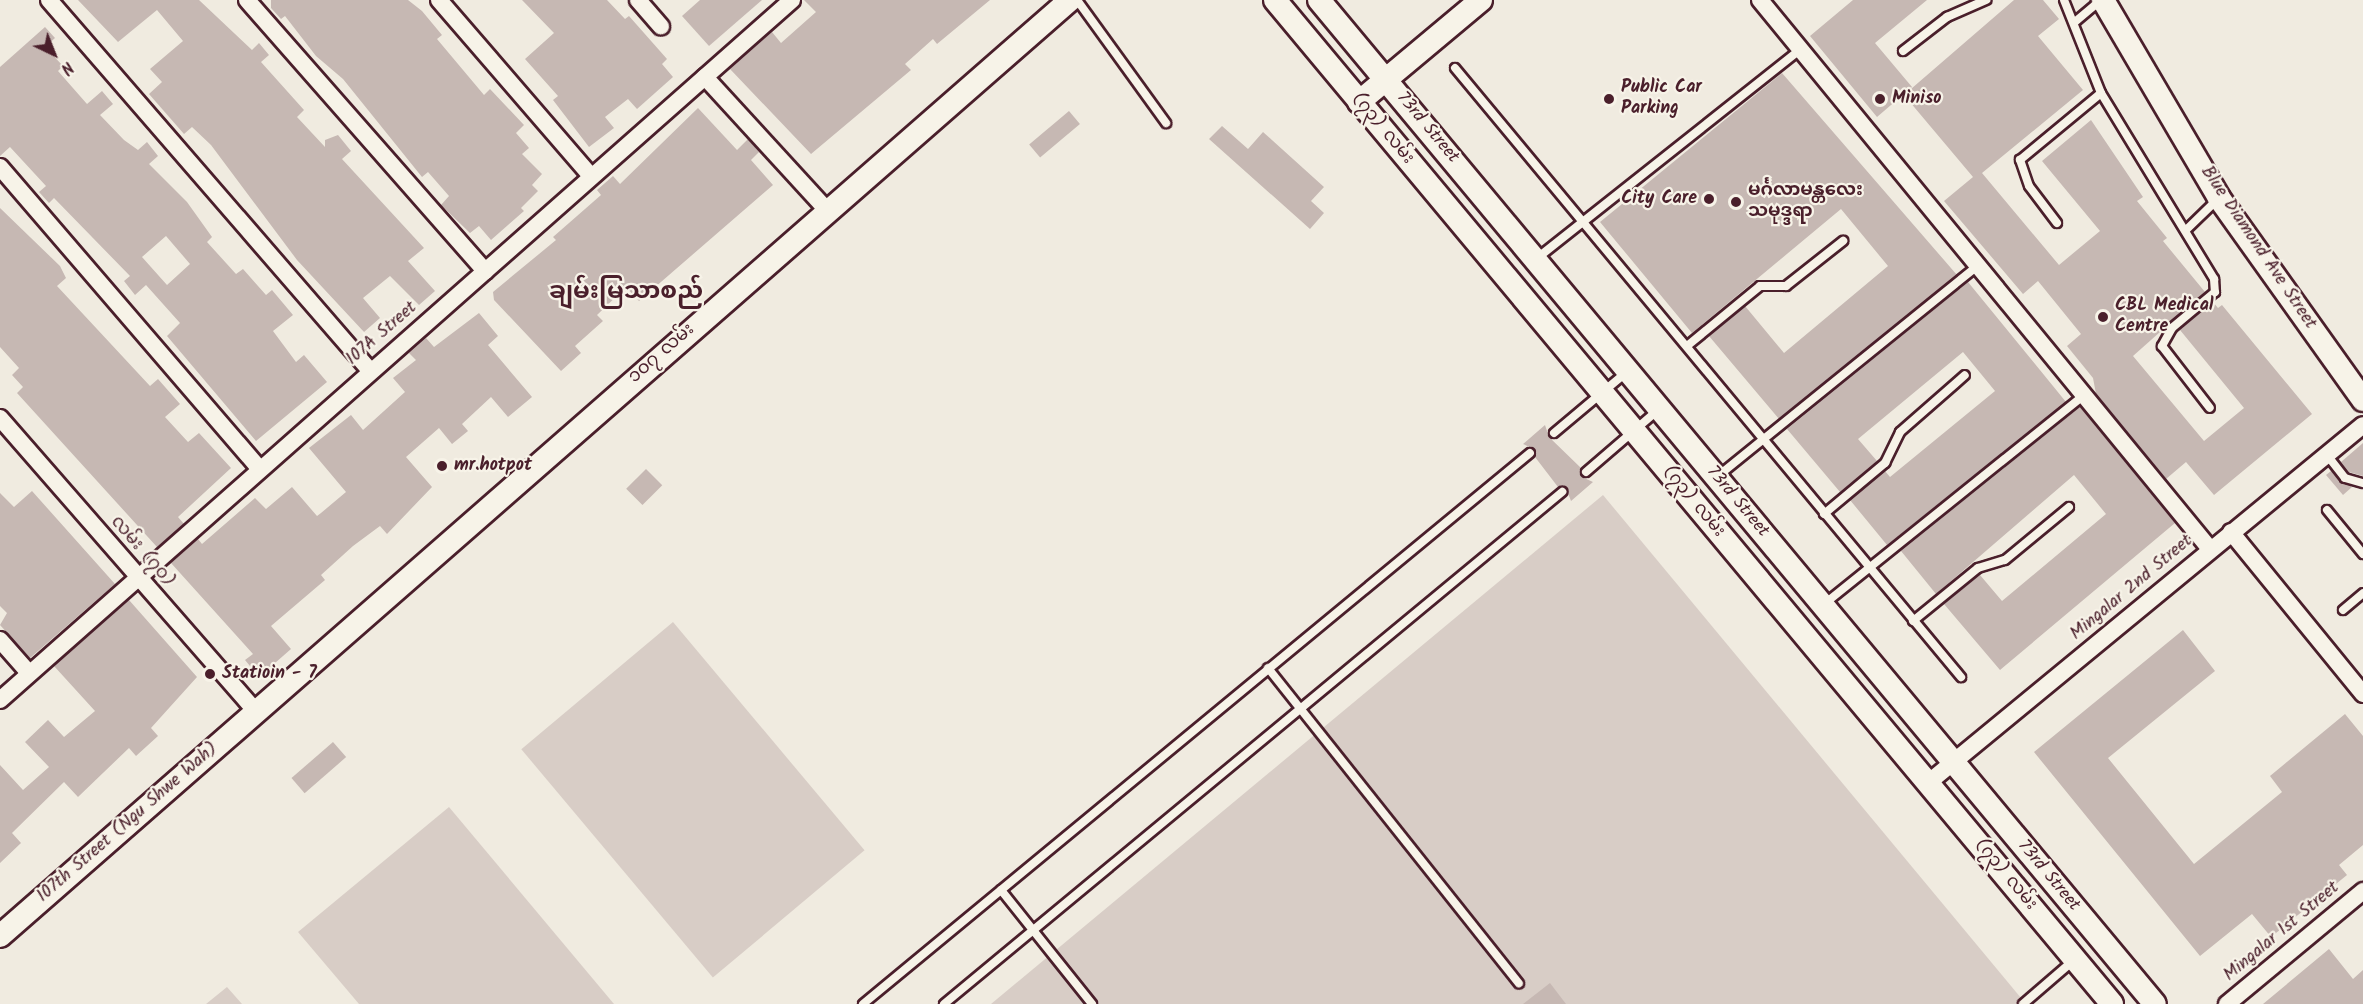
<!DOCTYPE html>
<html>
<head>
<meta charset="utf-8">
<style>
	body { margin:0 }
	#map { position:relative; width:2363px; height:1004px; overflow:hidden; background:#f0ebe0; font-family:Kalam,"Noto Sans Myanmar",sans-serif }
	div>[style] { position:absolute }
	.green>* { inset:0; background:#d8cdc6; transform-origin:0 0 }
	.building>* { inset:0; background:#c6b8b3; transform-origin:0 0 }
	.roads { filter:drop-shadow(2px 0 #4a1f2b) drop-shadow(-2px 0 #4a1f2b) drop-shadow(0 2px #4a1f2b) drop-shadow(0 -2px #4a1f2b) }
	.lane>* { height:8px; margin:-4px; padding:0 4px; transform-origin:4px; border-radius:4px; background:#f7f3e8 }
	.street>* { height:16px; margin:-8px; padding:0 8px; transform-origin:8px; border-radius:8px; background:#f7f3e8 }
	.secondary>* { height:22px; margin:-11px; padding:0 11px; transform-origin:11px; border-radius:11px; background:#f7f3e8 }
	.dots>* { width:16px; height:16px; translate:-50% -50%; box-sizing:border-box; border:3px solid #f7f3e8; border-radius:50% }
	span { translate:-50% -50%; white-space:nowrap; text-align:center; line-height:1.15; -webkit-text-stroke:4.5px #f7f3e8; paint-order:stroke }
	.poi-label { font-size:18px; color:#4a1f2b; font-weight:700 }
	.left { translate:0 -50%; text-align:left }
	.right { translate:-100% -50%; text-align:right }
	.street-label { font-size:18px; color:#4a1f2b }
	.district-label { font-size:24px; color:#4a1f2b; font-weight:700 }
	.north { position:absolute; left:24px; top:24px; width:60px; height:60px; -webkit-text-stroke:4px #f7f3e8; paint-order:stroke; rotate:137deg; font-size:16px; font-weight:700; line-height:24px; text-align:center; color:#4a1f2b }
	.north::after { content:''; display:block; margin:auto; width:21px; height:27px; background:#4a1f2b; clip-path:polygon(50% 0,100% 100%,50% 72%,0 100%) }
</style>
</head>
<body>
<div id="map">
	<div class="green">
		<div style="clip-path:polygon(1603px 495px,2026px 1004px,991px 1004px)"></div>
		<div style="left:673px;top:622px;width:298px;height:198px;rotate:50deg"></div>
		<div style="clip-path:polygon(449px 807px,614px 1004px,359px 1004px,298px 932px)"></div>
		<div style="clip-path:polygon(227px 987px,242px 1004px,206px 1004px)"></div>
	</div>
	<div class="building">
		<div style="clip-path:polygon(78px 0,199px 0,252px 50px,259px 43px,269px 55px,261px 62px,304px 110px,297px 117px,325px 147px,325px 140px,338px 135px,351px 151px,342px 159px,424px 248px,408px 261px,435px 291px,419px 305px,390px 276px,363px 298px,380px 318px,364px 332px,297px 260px,211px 145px,192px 127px,184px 134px,149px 94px,162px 82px,150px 69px,183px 41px,157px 10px,118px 42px)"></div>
		<div style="clip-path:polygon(271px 0,408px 0,422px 11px,442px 35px,437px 39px,484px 95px,490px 89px,524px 125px,516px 133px,529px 148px,522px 154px,542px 174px,532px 185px,538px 191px,521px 208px,524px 211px,491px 240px,479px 226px,470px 233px,441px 205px,449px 196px,428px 172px,422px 177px,343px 79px,316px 56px,285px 16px,281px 19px,271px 8px)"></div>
		<div style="clip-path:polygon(522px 0,607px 0,625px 19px,629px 16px,667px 59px,662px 64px,673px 77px,637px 109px,628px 99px,605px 117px,614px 128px,589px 147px,553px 100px,558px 96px,525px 59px,554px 33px)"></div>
		<div style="clip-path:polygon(700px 0,762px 0,709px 46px,682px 16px)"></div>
		<div style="clip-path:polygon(804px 0,990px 0,937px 44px,933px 39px,905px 64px,911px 70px,811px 154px,730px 69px,772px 32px,781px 43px,816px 12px)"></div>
		<div style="clip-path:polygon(1853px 0,1927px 0,1875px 43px,1912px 87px,1877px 117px,1810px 36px)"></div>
		<div style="clip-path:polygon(2014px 0,2043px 0,2059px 19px,2038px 36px,2083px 90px,1982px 173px,2059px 265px,2100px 231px,2042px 161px,2091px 120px,2143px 197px,2137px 201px,2167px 238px,2163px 241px,2205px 292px,2133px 356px,2204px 441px,2244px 408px,2180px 330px,2213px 302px,2218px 308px,2222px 305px,2312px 414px,2214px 495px,2186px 462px,2166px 479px,2096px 394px,2093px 378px,2067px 346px,2081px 334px,2038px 281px,2023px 294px,1944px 201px,1973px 177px,1904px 95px)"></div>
		<div style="clip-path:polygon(evenodd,45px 27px,55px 38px,45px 47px,63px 66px,58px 71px,87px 104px,102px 91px,113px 104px,100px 115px,124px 140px,138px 150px,147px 142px,158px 156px,149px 164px,187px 202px,212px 237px,207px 242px,236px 274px,243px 269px,266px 295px,272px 290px,293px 315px,273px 331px,296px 362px,304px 355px,327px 382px,256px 441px,167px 336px,180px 323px,146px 285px,135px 295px,124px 281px,130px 276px,54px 198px,49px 203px,39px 192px,46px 186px,10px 147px,0 156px,0 67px,45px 27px,166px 236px,190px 264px,167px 285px,142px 257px,166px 236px)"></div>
		<div style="clip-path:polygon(1782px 73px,1957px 275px,1779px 419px,1709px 336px,1745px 306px,1784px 353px,1888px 266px,1841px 209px,1692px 333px,1600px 222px)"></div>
		<div style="clip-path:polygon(698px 108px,737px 150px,748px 139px,759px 152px,751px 160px,773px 185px,639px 301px,626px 287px,597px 315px,603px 321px,575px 346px,581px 353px,561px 371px,494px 300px,493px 292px,556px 240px,553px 237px,601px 195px,597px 190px,613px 176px,620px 184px)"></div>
		<div style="left:1069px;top:111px;width:17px;height:52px;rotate:50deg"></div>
		<div style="clip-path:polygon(1222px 126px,1248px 149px,1263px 132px,1324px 187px,1311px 201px,1324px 213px,1310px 229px,1209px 139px)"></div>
		<div style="clip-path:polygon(0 208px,60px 266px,66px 278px,57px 286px,150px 386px,158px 379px,180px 404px,165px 417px,188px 442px,199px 433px,231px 468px,178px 517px,184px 524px,157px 547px,17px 393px,23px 387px,12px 375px,19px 368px,0 347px)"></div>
		<div style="clip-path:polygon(1968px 282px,2066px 402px,1887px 545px,1850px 500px,1885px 471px,1890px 477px,1995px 391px,1963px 352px,1858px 439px,1877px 461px,1840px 492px,1787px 429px)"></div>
		<div style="clip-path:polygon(479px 313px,498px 336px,488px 345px,532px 397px,508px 417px,491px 397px,462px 424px,468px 431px,452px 444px,439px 428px,406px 457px,432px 487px,387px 534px,380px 526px,353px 546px,321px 575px,325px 580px,271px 626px,291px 649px,259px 677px,245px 660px,253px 654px,171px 563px,198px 539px,202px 544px,255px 498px,266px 509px,292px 487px,317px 516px,321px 513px,346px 492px,309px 448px,351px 415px,363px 430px,405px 392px,393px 378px,416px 360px,409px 353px,426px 338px,434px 347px)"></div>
		<div style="clip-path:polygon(2080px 407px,2175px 523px,2000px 670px,1944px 604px,1980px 575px,2002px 601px,2106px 514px,2074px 475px,1936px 594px,1901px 551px)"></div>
		<div style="clip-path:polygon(1545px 425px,1549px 437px,1581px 468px,1582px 477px,1593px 482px,1571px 501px,1566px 488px,1558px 487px,1535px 457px,1534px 449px,1523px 444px)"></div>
		<div style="clip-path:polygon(2363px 443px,2363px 476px,2349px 472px,2341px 462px)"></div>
		<div style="left:646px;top:469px;width:23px;height:28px;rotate:45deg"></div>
		<div style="clip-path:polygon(2331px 471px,2352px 487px,2343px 495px,2326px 475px)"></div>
		<div style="clip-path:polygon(32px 491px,115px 584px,30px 658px,0 625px,7px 613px,0 606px,0 493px,14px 507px)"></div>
		<div style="clip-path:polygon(129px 600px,197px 677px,151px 728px,158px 736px,136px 756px,129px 748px,78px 797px,64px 782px,12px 833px,21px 843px,0 863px,0 765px,23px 790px,49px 767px,25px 742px,48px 720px,64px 737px,95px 711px,54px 666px)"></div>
		<div style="clip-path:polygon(2183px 630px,2215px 671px,2108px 758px,2194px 864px,2282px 792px,2270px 776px,2345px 714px,2363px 736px,2363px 845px,2339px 865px,2347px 875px,2271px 937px,2252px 914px,2200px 956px,2034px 752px)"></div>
		<div style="left:333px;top:742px;width:20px;height:55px;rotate:49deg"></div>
		<div style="clip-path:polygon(2329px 949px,2353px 979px,2363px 970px,2363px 1004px,2263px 1004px)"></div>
		<div style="clip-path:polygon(1550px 983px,1566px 1004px,1523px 1004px)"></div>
	</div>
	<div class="roads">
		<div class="lane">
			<div style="left:1077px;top:0;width:152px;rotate:54.1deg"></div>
			<div style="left:2064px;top:0;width:100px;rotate:68.3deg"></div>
			<div style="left:2076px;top:21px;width:33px;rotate:-40deg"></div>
			<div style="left:1903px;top:51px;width:56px;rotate:-37.7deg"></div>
			<div style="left:1947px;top:17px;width:43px;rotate:-23.6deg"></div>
			<div style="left:1455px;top:68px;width:792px;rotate:50.28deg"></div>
			<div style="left:2057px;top:223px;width:46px;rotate:-127.1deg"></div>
			<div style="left:2029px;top:186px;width:28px;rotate:-109deg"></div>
			<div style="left:2020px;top:160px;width:105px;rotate:-39.6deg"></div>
			<div style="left:2101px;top:93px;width:218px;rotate:58.7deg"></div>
			<div style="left:2214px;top:279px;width:13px;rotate:86deg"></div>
			<div style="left:2215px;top:292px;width:56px;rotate:140.1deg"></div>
			<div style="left:2172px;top:328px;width:21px;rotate:119deg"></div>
			<div style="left:2162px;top:346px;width:78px;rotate:52.3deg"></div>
			<div style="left:2186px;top:230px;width:45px;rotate:-44.1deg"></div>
			<div style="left:1536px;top:259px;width:337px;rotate:-38.4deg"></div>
			<div style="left:1687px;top:346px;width:94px;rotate:-39.4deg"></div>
			<div style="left:1760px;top:286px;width:26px"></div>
			<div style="left:1786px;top:286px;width:73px;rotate:-38.3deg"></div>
			<div style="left:1554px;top:433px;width:97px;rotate:-40deg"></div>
			<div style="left:2327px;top:455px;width:29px;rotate:52deg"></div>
			<div style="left:2345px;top:478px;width:19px;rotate:16deg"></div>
			<div style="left:1586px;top:472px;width:95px;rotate:-40.7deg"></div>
			<div style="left:1718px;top:476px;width:336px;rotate:-39deg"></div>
			<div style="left:2327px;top:510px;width:57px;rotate:50.7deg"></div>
			<div style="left:1824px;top:514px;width:80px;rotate:-39.9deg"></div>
			<div style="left:1885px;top:463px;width:34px;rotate:-64deg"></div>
			<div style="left:1900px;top:432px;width:86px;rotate:-41.2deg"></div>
			<div style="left:1823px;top:605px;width:335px;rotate:-38.8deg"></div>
			<div style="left:2343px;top:610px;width:26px;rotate:-40deg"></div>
			<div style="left:1913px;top:621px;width:84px;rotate:-39.2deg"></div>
			<div style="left:1978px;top:568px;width:28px;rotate:-17deg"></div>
			<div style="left:2005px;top:560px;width:83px;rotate:-39.6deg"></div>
			<div style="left:1268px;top:668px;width:403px;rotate:51.5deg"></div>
			<div style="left:1001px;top:890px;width:146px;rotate:51.4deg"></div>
			<div style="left:863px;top:1004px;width:865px;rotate:-39.56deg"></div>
			<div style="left:944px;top:1004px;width:803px;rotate:-39.64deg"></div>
			<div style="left:2023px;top:1004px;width:67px;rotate:-40.8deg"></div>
		</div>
		<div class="street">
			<div style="left:49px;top:0;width:490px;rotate:49.1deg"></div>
			<div style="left:247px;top:0;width:361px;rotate:48.7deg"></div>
			<div style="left:439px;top:0;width:231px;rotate:49.2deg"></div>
			<div style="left:638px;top:0;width:35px;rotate:49deg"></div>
			<div style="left:1760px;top:0;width:710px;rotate:50.66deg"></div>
			<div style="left:705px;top:77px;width:180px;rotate:47.5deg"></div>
			<div style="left:0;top:167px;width:397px;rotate:49.3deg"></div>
			<div style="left:0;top:418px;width:389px;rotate:48.9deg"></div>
			<div style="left:2231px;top:532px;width:209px;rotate:50.8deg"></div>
			<div style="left:0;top:640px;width:44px;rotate:48.7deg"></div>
			<div style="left:0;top:700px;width:1057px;rotate:-41.47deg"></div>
			<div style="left:1928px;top:783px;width:563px;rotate:-39.45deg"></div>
			<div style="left:2227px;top:1004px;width:177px;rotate:-39.7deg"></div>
		</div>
		<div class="secondary">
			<div style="left:1275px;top:0;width:1307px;rotate:50.18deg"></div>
			<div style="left:1319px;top:0;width:1306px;rotate:50.22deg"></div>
			<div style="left:2103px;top:0;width:229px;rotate:59.6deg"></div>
			<div style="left:2219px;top:198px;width:248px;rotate:54.5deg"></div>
			<div style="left:1359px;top:102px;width:159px;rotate:-39.9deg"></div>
			<div style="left:0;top:936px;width:1422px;rotate:-41.18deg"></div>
		</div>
	</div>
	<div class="dots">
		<div style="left:1609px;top:99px;background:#4a1f2b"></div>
		<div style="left:1880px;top:99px;background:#4a1f2b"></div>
		<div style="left:1709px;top:199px;background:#4a1f2b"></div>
		<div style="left:1736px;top:202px;background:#4a1f2b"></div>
		<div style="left:2103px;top:317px;background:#4a1f2b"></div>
		<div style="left:442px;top:466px;background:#4a1f2b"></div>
		<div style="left:210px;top:674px;background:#4a1f2b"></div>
	</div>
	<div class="poi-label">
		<span class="left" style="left:1621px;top:99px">Public Car<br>Parking</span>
		<span class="left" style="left:1892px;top:99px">Miniso</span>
		<span class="left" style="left:1748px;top:202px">မင်္ဂလာမန္တလေး<br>သမုဒ္ဒရာ</span>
		<span class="right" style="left:1697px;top:199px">City Care</span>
		<span class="left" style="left:2115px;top:317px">CBL Medical<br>Centre</span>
		<span class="left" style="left:454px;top:466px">mr.hotpot</span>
		<span class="left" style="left:222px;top:674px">Statioin - 7</span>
	</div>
	<div class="street-label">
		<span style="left:1427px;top:128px;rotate:50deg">73rd Street</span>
		<span style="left:1382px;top:129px;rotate:50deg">(၇၃) လမ်း</span>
		<span style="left:2258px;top:248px;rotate:56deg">Blue Diamond Ave Street</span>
		<span style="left:382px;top:334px;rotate:-41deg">107A Street</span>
		<span style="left:662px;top:354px;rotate:-41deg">၁၀၇ လမ်း</span>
		<span style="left:1693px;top:502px;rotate:50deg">(၇၃) လမ်း</span>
		<span style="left:1737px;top:502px;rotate:50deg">73rd Street</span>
		<span style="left:142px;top:552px;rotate:49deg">လမ်း (၇၀)</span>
		<span style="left:2132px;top:588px;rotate:-40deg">Mingalar 2nd Street</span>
		<span style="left:128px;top:823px;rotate:-41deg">107th Street (Ngu Shwe Wah)</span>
		<span style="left:2005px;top:875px;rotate:50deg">(၇၃) လမ်း</span>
		<span style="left:2048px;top:876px;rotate:50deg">73rd Street</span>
		<span style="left:2282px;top:932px;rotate:-40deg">Mingalar 1st Street</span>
	</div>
	<div class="district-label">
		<span style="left:626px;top:292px">ချမ်းမြသာစည်</span>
	</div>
	<div class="north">N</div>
</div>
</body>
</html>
